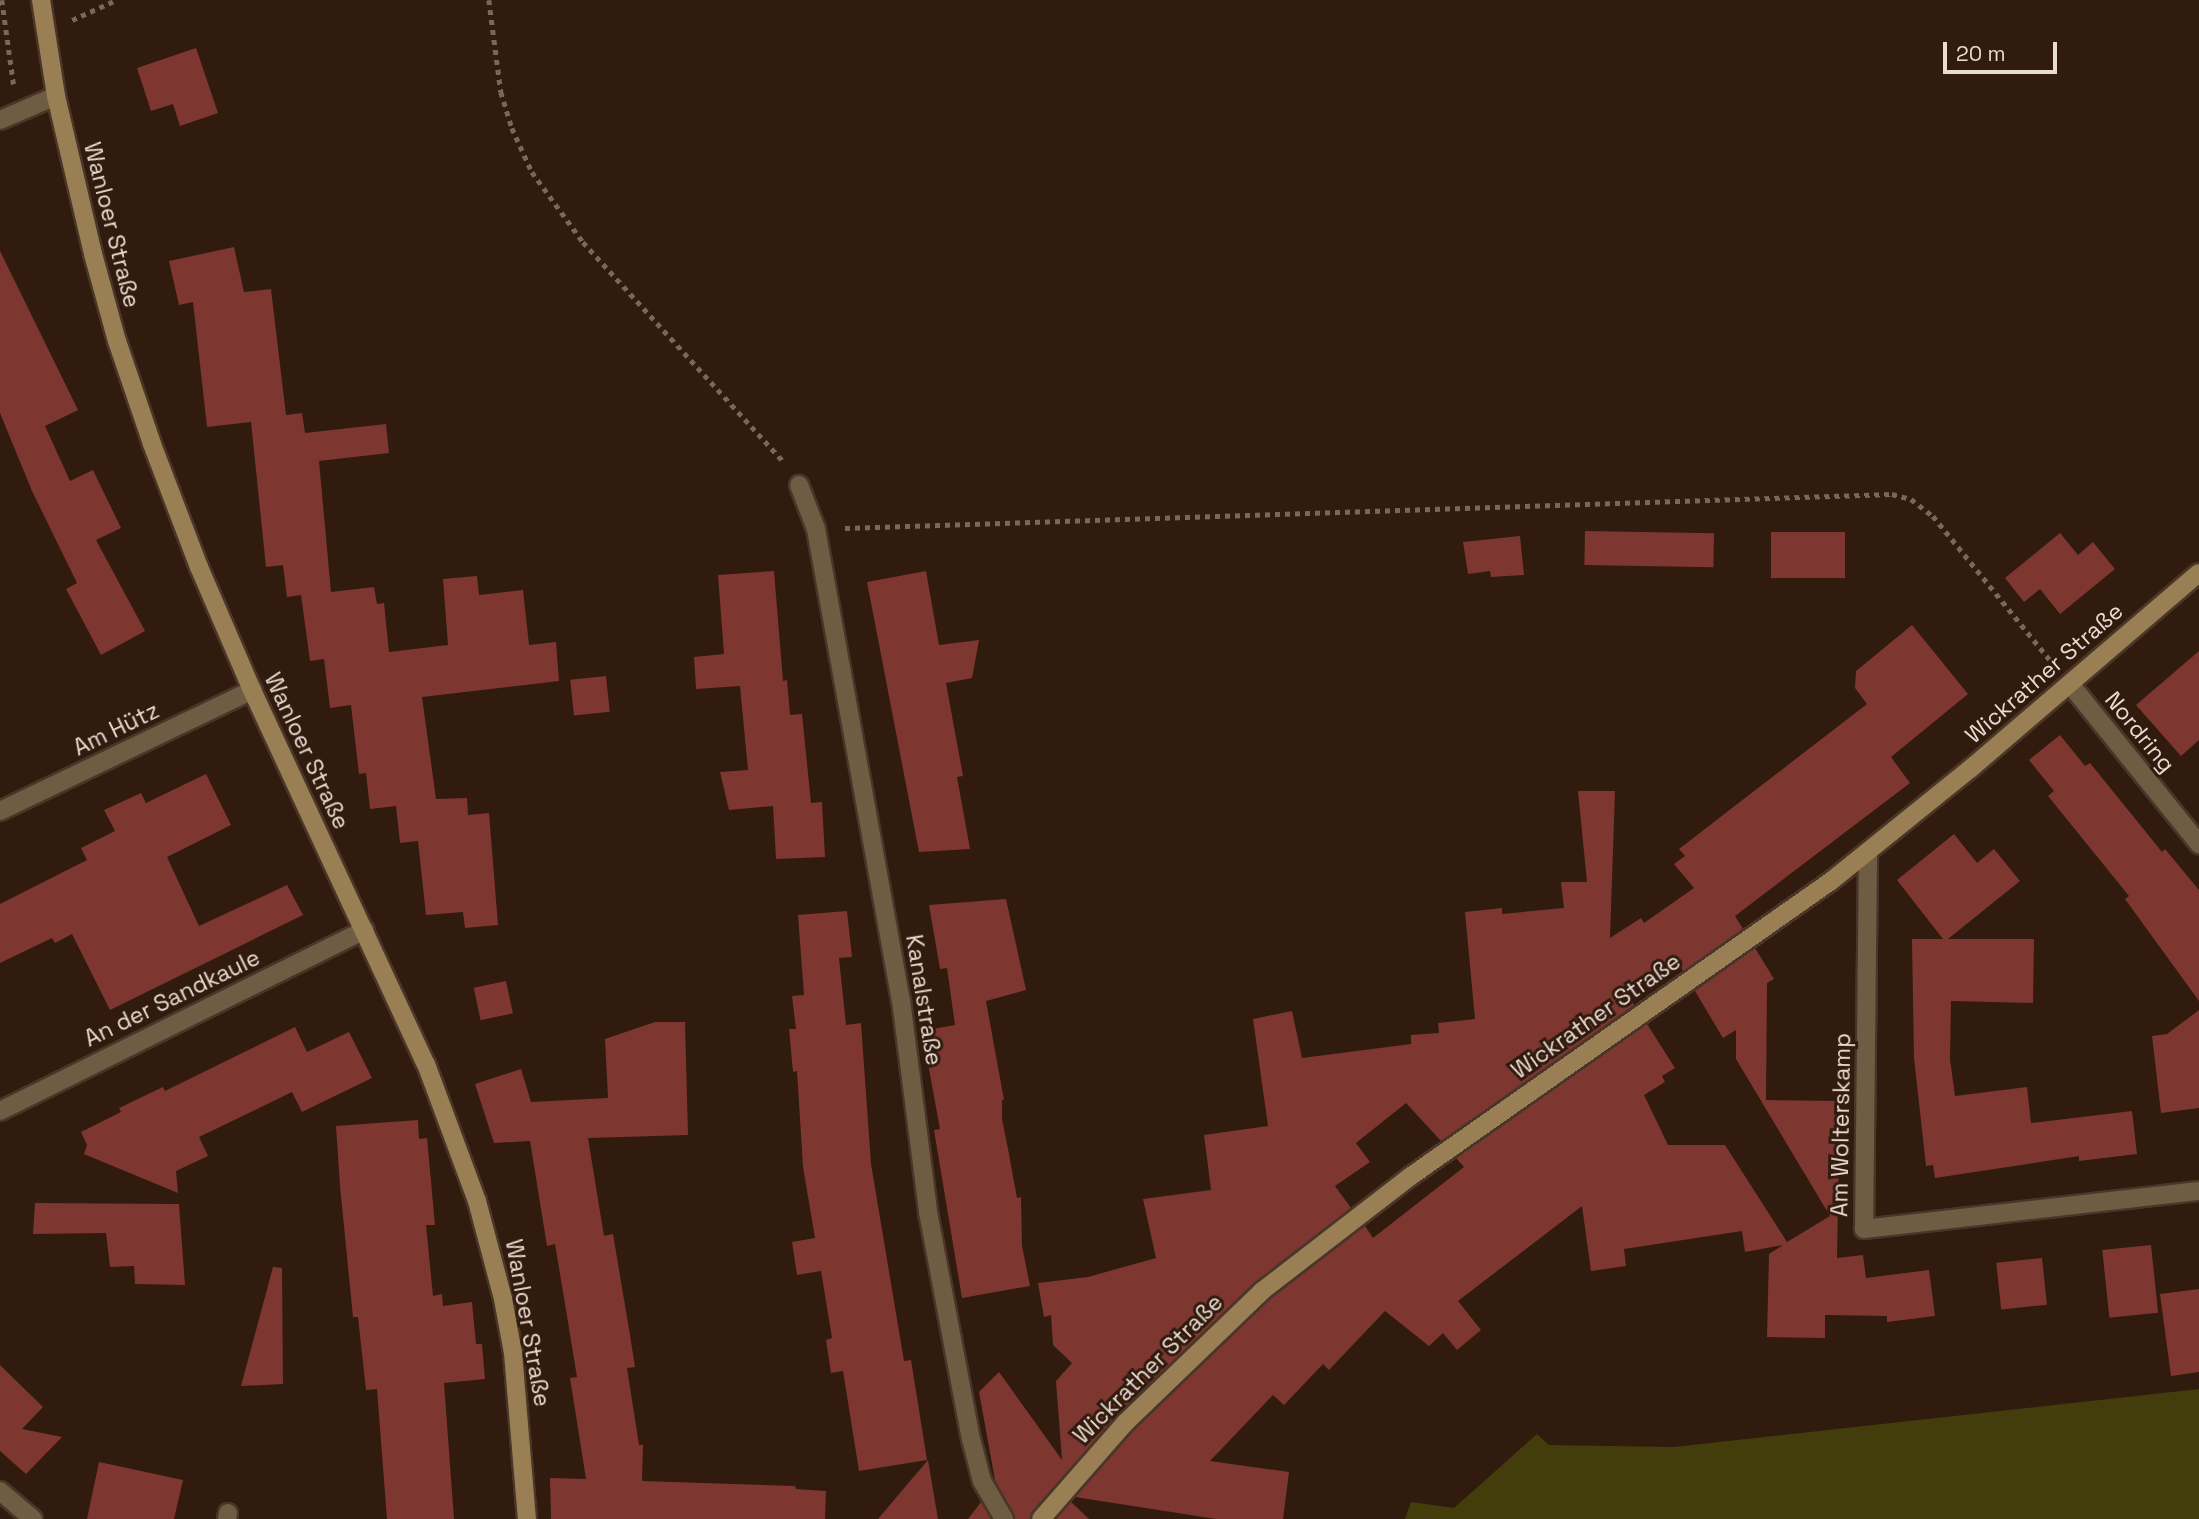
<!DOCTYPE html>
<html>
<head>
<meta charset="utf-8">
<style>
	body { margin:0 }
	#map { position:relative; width:2199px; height:1519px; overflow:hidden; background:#301b0e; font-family:"Space Grotesk",sans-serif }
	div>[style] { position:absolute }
	.green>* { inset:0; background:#423d0a }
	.building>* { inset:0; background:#7e3631; transform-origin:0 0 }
	.path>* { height:4.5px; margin-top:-2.25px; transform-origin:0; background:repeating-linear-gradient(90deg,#79675b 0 5px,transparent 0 10px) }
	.roads { filter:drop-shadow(2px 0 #4a3629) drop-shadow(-2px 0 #4a3629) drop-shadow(0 2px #4a3629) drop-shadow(0 -2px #4a3629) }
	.lane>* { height:18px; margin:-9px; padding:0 9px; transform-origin:9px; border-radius:9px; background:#6f5d43 }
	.street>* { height:18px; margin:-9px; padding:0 9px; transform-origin:9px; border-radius:9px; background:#6f5d43 }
	.secondary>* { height:18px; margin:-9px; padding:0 9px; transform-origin:9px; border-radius:9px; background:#9b7f54 }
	span { translate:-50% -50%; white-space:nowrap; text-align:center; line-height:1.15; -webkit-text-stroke:6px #301b0e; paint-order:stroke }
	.street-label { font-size:23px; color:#eadbd2 }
	.scale { position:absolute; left:1943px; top:42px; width:114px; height:32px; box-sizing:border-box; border:4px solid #eadbd2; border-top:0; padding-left:9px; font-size:21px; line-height:24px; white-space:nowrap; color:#eadbd2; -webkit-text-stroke:5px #301b0e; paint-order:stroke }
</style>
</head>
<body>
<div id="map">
	<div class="green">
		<div style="clip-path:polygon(2199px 1389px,2199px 1519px,1405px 1519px,1411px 1502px,1454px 1508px,1537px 1434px,1549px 1445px,1674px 1447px)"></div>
	</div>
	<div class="building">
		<div style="clip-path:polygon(196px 48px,218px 113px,180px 126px,173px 104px,151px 111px,137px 68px)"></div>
		<div style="clip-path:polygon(234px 247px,244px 292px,271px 289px,286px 415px,302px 413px,305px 433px,386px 424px,389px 453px,319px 461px,331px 592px,374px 587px,377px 604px,384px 603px,389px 652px,448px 645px,443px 579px,477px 576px,479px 595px,523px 590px,529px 645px,556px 642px,559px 681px,422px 697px,436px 799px,467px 798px,468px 815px,489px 813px,498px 925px,465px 928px,463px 912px,426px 915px,418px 841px,400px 843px,396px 806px,370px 809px,366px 773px,359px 774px,351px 705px,330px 708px,324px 659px,310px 661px,301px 595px,287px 597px,283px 565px,266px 567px,251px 422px,207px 427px,193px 302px,179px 305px,169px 261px)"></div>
		<div style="clip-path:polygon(0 251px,78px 410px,45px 426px,70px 481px,93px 470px,121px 528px,96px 540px,145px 631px,101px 655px,66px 589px,77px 583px,32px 491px,0 413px)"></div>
		<div style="left:1585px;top:531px;width:129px;height:34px;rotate:1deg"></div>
		<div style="left:1771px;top:532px;width:74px;height:46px"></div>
		<div style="clip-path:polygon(2060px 533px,2078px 555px,2093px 542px,2115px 569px,2060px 614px,2040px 589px,2024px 602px,2005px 578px)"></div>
		<div style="clip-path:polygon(1520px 536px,1524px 575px,1491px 577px,1490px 571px,1468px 574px,1463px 542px)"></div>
		<div style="clip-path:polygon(774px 571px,783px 681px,787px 680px,790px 715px,802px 714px,811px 803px,822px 802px,825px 857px,776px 859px,773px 806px,729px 810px,720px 772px,748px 770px,740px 686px,696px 689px,694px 657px,724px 654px,718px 575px)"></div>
		<div style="clip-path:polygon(926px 571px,939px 645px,979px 640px,972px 678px,946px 683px,963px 776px,957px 777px,970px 849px,919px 852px,867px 582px)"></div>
		<div style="clip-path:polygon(1912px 625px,1968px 694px,1891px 757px,1910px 783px,1735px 916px,1743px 929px,1683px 971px,1675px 957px,1624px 990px,1634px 1005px,1441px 1141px,1406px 1103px,1356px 1143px,1370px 1162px,1335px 1186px,1351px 1208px,1254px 1283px,1117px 1415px,1032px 1512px,1030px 1519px,1015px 1519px,995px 1480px,979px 1392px,999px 1372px,1062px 1460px,1056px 1381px,1072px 1363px,1053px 1345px,1051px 1315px,1044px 1317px,1038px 1283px,1088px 1277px,1156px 1258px,1143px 1199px,1211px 1190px,1204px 1135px,1268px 1126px,1253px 1019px,1292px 1011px,1302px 1058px,1411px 1044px,1411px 1035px,1439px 1033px,1438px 1023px,1475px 1019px,1465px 912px,1502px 908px,1502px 914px,1564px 908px,1561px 882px,1587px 882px,1578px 791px,1615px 791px,1610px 938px,1641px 918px,1644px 923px,1694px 888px,1674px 864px,1685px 856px,1679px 849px,1867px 704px,1855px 688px,1856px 671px)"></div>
		<div style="clip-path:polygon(2199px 651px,2199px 740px,2181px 756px,2136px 705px)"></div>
		<div style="left:606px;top:676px;width:36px;height:36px;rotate:84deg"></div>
		<div style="clip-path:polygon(2060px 735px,2085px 766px,2090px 763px,2162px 852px,2165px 849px,2199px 890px,2199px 1001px,2125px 899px,2129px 896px,2048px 796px,2054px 791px,2029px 760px)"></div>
		<div style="clip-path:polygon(206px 774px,231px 825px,167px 857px,199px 926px,287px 885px,303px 915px,110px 1010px,72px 934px,55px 943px,52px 938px,0 963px,0 904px,87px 860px,81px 848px,115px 831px,104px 810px,141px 793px,146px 803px)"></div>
		<div style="clip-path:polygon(1954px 834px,1977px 863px,1994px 849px,2020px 881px,1948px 939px,2034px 939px,2033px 1003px,1951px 1001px,1950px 1059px,1955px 1096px,2027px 1087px,2031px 1123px,2132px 1111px,2137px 1154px,2079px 1161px,2079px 1156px,1935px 1178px,1933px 1165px,1926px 1166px,1914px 1058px,1912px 939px,1943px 939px,1897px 880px)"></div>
		<div style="clip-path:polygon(1006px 899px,1026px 990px,986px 1001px,1004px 1100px,1002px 1100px,1002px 1119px,1008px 1149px,1017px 1198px,1021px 1197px,1022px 1246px,1030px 1286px,962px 1298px,934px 1130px,940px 1129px,922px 1031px,955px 1025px,947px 968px,940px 969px,929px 905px)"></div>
		<div style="clip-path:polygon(847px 911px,852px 957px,839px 958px,846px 1025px,861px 1023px,871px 1164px,904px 1361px,911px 1360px,927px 1460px,859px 1471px,843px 1371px,831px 1373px,826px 1340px,832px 1338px,821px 1271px,797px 1275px,792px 1242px,815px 1238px,803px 1167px,797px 1071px,793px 1072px,789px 1029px,796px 1029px,792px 996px,804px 995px,798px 915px)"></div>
		<div style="clip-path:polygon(1755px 948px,1774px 979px,1767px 983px,1766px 1100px,1840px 1101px,1837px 1258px,1863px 1255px,1866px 1278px,1929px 1270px,1935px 1316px,1887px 1322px,1887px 1316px,1825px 1315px,1825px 1338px,1767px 1337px,1769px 1254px,1783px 1245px,1745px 1252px,1742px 1231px,1624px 1249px,1626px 1266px,1591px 1271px,1582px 1206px,1458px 1301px,1481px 1330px,1457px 1350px,1443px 1333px,1429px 1346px,1385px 1311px,1329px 1370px,1323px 1364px,1284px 1405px,1273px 1395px,1210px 1461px,1289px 1472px,1283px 1519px,1216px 1519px,1075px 1497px,1133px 1431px,1269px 1300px,1365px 1226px,1373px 1238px,1464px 1167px,1456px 1158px,1647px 1024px,1675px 1068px,1662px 1076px,1665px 1082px,1644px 1095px,1668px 1145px,1725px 1145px,1787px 1242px,1830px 1216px,1736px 1059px,1736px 1030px,1723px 1038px,1695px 991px)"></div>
		<div style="left:506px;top:981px;width:33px;height:33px;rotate:78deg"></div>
		<div style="clip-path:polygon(2199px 1010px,2199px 1108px,2161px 1113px,2152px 1036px,2167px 1034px)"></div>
		<div style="clip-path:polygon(655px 1022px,685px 1022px,688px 1135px,588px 1138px,604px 1236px,613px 1234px,630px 1335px,635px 1367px,627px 1368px,639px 1445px,643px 1445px,642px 1481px,795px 1486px,796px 1489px,826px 1491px,825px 1519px,551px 1519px,550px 1478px,586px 1479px,570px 1378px,577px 1377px,566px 1310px,555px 1244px,547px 1246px,530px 1141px,494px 1143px,475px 1084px,521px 1069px,531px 1102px,608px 1098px,605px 1039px)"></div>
		<div style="clip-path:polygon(295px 1027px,307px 1052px,349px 1032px,372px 1078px,302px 1112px,292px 1092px,199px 1137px,208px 1156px,176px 1171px,178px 1193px,84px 1154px,87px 1145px,81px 1132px,121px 1112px,119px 1108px,163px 1087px,165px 1091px)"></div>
		<div style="clip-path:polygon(418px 1120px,419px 1139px,427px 1138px,435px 1225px,426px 1225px,433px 1296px,442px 1294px,443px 1306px,472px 1302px,476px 1344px,482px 1344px,485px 1379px,444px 1383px,454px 1519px,387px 1519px,377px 1389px,366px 1390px,358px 1317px,353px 1317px,340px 1186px,336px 1126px)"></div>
		<div style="clip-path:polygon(35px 1203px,179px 1204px,185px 1285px,135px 1284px,134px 1266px,110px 1267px,106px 1233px,33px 1234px)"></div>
		<div style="left:2151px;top:1245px;width:68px;height:49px;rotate:84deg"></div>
		<div style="left:2042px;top:1258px;width:47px;height:46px;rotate:84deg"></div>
		<div style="clip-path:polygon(273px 1267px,282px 1268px,283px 1384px,241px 1386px)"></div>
		<div style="clip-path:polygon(2199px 1289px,2199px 1372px,2171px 1376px,2160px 1294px)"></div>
		<div style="clip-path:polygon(0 1365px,43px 1407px,22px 1429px,62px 1437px,26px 1474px,0 1451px)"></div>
		<div style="clip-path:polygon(928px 1460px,938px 1519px,878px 1519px,905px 1487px)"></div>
		<div style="clip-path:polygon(99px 1462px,183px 1480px,174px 1519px,87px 1519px)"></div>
		<div style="clip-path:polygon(981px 1502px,991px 1519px,968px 1519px)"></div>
		<div style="clip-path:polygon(1071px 1502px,1089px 1519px,1056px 1519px)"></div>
	</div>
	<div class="path">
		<div style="left:2px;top:0;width:87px;rotate:82.1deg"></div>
		<div style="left:489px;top:0;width:93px;rotate:82.6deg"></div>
		<div style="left:501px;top:92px;width:38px;rotate:73deg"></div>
		<div style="left:512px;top:128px;width:48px;rotate:65.6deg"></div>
		<div style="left:532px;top:172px;width:87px;rotate:53.9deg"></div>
		<div style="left:583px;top:242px;width:297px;rotate:47.6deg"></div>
		<div style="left:72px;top:20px;width:48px;rotate:-24.4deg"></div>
		<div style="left:845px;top:528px;width:1048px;rotate:-1.86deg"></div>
		<div style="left:1892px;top:494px;width:20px;rotate:15deg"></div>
		<div style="left:1911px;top:499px;width:28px;rotate:38deg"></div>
		<div style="left:1933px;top:516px;width:187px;rotate:50.9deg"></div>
	</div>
	<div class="roads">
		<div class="lane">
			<div style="left:227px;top:1519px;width:6px;rotate:-81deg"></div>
		</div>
		<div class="street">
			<div style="left:0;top:120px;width:61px;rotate:-23.2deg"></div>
			<div style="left:799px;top:485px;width:47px;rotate:68.9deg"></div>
			<div style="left:816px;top:529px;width:479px;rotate:79.8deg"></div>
			<div style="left:901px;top:1000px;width:214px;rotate:82.7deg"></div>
			<div style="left:928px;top:1212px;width:231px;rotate:79.3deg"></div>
			<div style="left:971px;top:1439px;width:43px;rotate:75.3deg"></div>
			<div style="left:982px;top:1481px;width:44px;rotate:59.9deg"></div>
			<div style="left:2070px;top:684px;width:206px;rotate:51.1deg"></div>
			<div style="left:0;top:811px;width:280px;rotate:-25.6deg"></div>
			<div style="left:1868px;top:853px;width:376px;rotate:90.6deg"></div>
			<div style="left:1864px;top:1229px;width:337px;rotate:-6.5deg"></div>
			<div style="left:0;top:1111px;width:407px;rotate:-26.4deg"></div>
			<div style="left:0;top:1491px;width:43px;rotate:40.3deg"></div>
		</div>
		<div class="secondary">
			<div style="left:41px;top:0;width:97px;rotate:81.1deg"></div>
			<div style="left:56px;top:96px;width:162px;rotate:76.8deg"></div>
			<div style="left:93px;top:254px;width:90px;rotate:74.6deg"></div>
			<div style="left:117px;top:341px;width:109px;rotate:71.2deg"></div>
			<div style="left:152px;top:444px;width:132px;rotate:69.1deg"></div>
			<div style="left:199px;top:567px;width:134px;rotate:66.7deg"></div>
			<div style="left:252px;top:690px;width:412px;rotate:65.1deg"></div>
			<div style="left:426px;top:1064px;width:146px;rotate:69.6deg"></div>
			<div style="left:477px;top:1201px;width:101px;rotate:75.1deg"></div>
			<div style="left:503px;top:1299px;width:55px;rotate:79.5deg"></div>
			<div style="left:513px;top:1353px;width:167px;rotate:85.2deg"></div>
			<div style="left:1041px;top:1519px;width:128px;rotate:-48.8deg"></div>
			<div style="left:1125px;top:1423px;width:190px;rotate:-43.9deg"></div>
			<div style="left:1262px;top:1291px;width:188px;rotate:-37.7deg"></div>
			<div style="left:1411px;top:1176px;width:513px;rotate:-35.08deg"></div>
			<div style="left:1831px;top:881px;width:179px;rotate:-38.9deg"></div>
			<div style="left:1970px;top:769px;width:301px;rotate:-40.6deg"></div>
		</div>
	</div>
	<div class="street-label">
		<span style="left:112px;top:225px;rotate:76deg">Wanloer Straße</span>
		<span style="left:2044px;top:673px;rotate:-41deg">Wickrather Straße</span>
		<span style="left:116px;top:729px;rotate:-26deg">Am Hütz</span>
		<span style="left:2140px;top:732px;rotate:51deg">Nordring</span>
		<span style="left:307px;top:751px;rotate:65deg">Wanloer Straße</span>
		<span style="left:172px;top:998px;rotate:-26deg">An der Sandkaule</span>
		<span style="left:924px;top:1000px;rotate:81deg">Kanalstraße</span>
		<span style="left:1596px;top:1016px;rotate:-35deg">Wickrather Straße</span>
		<span style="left:1841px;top:1125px;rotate:-89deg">Am Wolterskamp</span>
		<span style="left:528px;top:1323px;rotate:80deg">Wanloer Straße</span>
		<span style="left:1148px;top:1369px;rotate:-45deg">Wickrather Straße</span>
	</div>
	<div class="scale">20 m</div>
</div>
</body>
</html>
